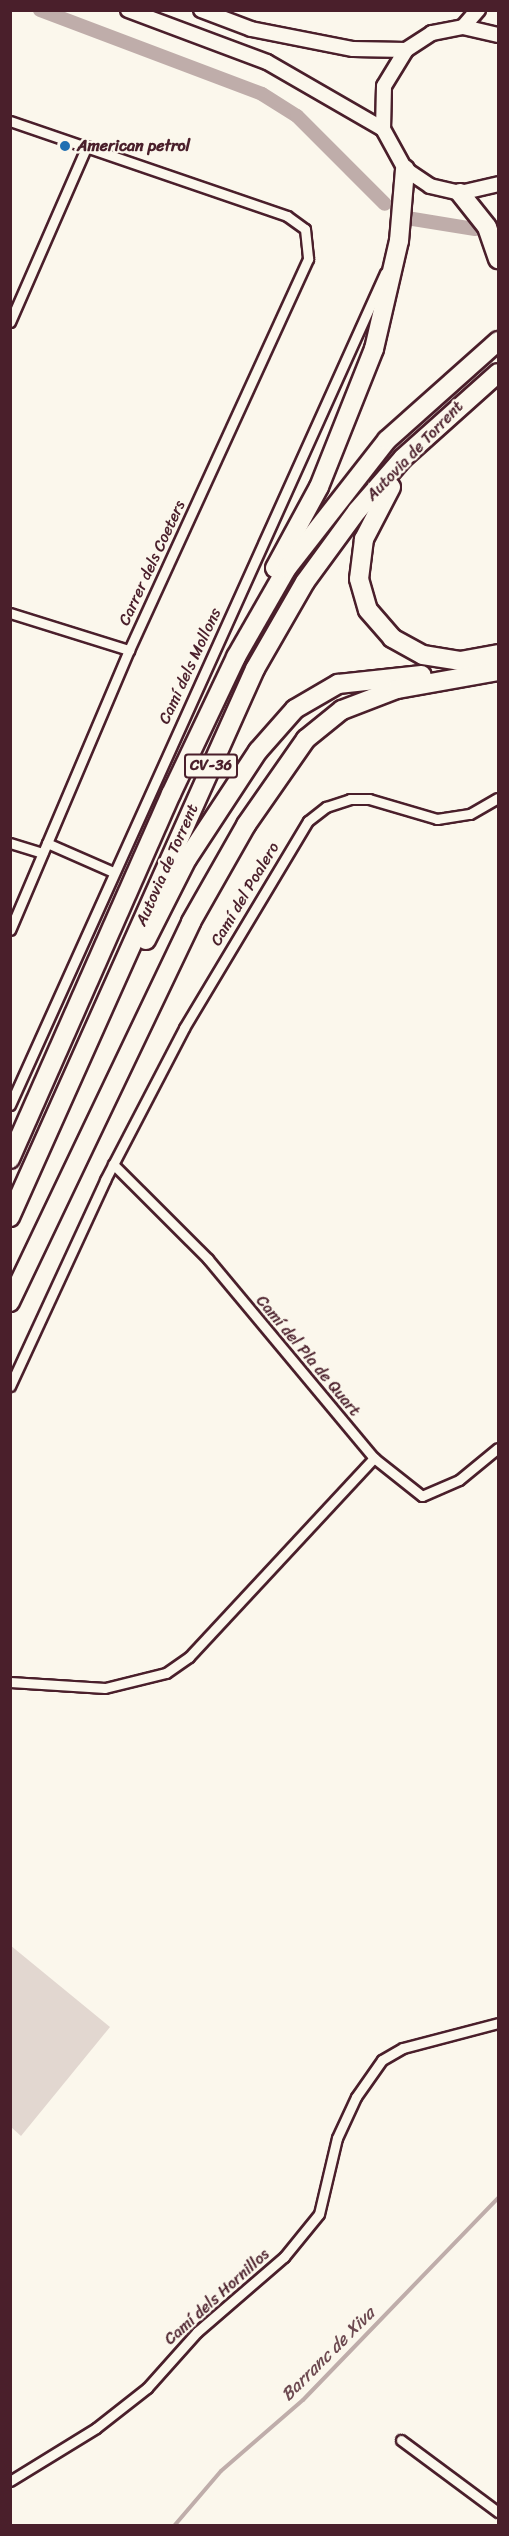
<!DOCTYPE html>
<html>
<head>
<meta charset="utf-8">
<style>
	body { margin:0 }
	#map { position:relative; width:509px; height:2536px; overflow:hidden; background:#fbf7ec; font-family:Sriracha,sans-serif }
	div>[style] { position:absolute }
	.green>* { inset:0; background:#e2d7d0 }
	.stream>* { height:4px; margin:-2px; padding:0 2px; transform-origin:2px; border-radius:2px; background:#bfadaa }
	.canal>* { height:14px; margin:-7px; padding:0 7px; transform-origin:7px; border-radius:7px; background:#bfadaa }
	.roads { filter:drop-shadow(2px 0 #4a1f2b) drop-shadow(-2px 0 #4a1f2b) drop-shadow(0 2px #4a1f2b) drop-shadow(0 -2px #4a1f2b) }
	.minor>* { height:9px; margin:-4.5px; padding:0 4.5px; transform-origin:4.5px; border-radius:4.5px; background:#fbf7ec }
	.secondary>* { height:14px; margin:-7px; padding:0 7px; transform-origin:7px; border-radius:7px; background:#fbf7ec }
	.motorway>* { height:18px; margin:-9px; padding:0 9px; transform-origin:9px; border-radius:9px; background:#fbf7ec }
	.dots>* { width:16px; height:16px; translate:-50% -50%; box-sizing:border-box; border:3px solid #fbf7ec; border-radius:50% }
	span { translate:-50% -50%; white-space:nowrap; text-align:center; line-height:1.15; -webkit-text-stroke:4.5px #fbf7ec; paint-order:stroke }
	.shield-label span { padding:2px 4px; background:#fbf7ec; border:2px solid; border-radius:4px; -webkit-text-stroke-width:0 }
	.shield-label { font-size:15px; color:#4a1f2b; font-weight:700 }
	.poi-label { font-size:16px; color:#4a1f2b; font-weight:700 }
	.left { translate:0 -50%; text-align:left }
	.street-label { font-size:16px; color:#4a1f2b }
	.water-label { font-size:18px; color:#6d4a51; font-style:italic }
	.frame { position:absolute; inset:0; border:12px solid #4a1f2b; pointer-events:none }
</style>
</head>
<body>
<div id="map">
	<div class="green">
		<div style="clip-path:polygon(10px 1945px,110px 2027px,21px 2136px,11px 2127px)"></div>
	</div>
	<div class="stream">
		<div style="left:174px;top:2526px;width:72px;rotate:-49.5deg"></div>
		<div style="left:221px;top:2471px;width:108px;rotate:-40.9deg"></div>
		<div style="left:303px;top:2400px;width:281px;rotate:-46deg"></div>
	</div>
	<div class="canal">
		<div style="left:40px;top:10px;width:237px;rotate:20.7deg"></div>
		<div style="left:262px;top:94px;width:41px;rotate:32.2deg"></div>
		<div style="left:297px;top:116px;width:124px;rotate:45deg"></div>
		<div style="left:413px;top:219px;width:63px;rotate:9.2deg"></div>
	</div>
	<div class="roads">
		<div class="minor">
			<div style="left:10px;top:121px;width:293px;rotate:18.9deg"></div>
			<div style="left:287px;top:216px;width:22px;rotate:36deg"></div>
			<div style="left:305px;top:229px;width:30px;rotate:84deg"></div>
			<div style="left:308px;top:259px;width:430px;rotate:114.6deg"></div>
			<div style="left:129px;top:650px;width:304px;rotate:113deg"></div>
			<div style="left:10px;top:322px;width:192px;rotate:-66.4deg"></div>
			<div style="left:10px;top:613px;width:125px;rotate:17.3deg"></div>
			<div style="left:10px;top:843px;width:34px;rotate:17deg"></div>
			<div style="left:47px;top:843px;width:72px;rotate:23.7deg"></div>
			<div style="left:10px;top:1105px;width:913px;rotate:-65.74deg"></div>
			<div style="left:113px;top:1164px;width:134px;rotate:45deg"></div>
			<div style="left:208px;top:1259px;width:259px;rotate:50.2deg"></div>
			<div style="left:374px;top:1458px;width:61px;rotate:38.4deg"></div>
			<div style="left:422px;top:1496px;width:40px;rotate:-23.4deg"></div>
			<div style="left:459px;top:1480px;width:50px;rotate:-39.4deg"></div>
			<div style="left:10px;top:1386px;width:227px;rotate:-65.2deg"></div>
			<div style="left:105px;top:1180px;width:171px;rotate:-62.5deg"></div>
			<div style="left:184px;top:1028px;width:241px;rotate:-59.1deg"></div>
			<div style="left:308px;top:821px;width:23px;rotate:-38deg"></div>
			<div style="left:326px;top:807px;width:25px;rotate:-18deg"></div>
			<div style="left:350px;top:799px;width:19px"></div>
			<div style="left:369px;top:799px;width:71px;rotate:16.4deg"></div>
			<div style="left:437px;top:819px;width:33px;rotate:-9deg"></div>
			<div style="left:470px;top:814px;width:32px;rotate:-30deg"></div>
			<div style="left:10px;top:1682px;width:95px;rotate:3.6deg"></div>
			<div style="left:105px;top:1688px;width:63px;rotate:-13.8deg"></div>
			<div style="left:166px;top:1673px;width:28px;rotate:-35deg"></div>
			<div style="left:189px;top:1657px;width:272px;rotate:-47.1deg"></div>
			<div style="left:401px;top:2440px;width:121px;rotate:36.6deg"></div>
			<div style="left:10px;top:2481px;width:101px;rotate:-31.6deg"></div>
			<div style="left:96px;top:2428px;width:65px;rotate:-38.1deg"></div>
			<div style="left:147px;top:2388px;width:75px;rotate:-48.2deg"></div>
			<div style="left:197px;top:2332px;width:115px;rotate:-40.8deg"></div>
			<div style="left:284px;top:2257px;width:55px;rotate:-50.9deg"></div>
			<div style="left:319px;top:2214px;width:78px;rotate:-76.7deg"></div>
			<div style="left:337px;top:2138px;width:45px;rotate:-65.1deg"></div>
			<div style="left:356px;top:2097px;width:45px;rotate:-54.9deg"></div>
			<div style="left:382px;top:2060px;width:24px;rotate:-30deg"></div>
			<div style="left:403px;top:2048px;width:98px;rotate:-14.7deg"></div>
		</div>
		<div class="secondary">
			<div style="left:128px;top:10px;width:148px;rotate:20.5deg"></div>
			<div style="left:267px;top:62px;width:134px;rotate:30deg"></div>
			<div style="left:201px;top:10px;width:53px;rotate:20.8deg"></div>
			<div style="left:251px;top:29px;width:104px;rotate:11.1deg"></div>
			<div style="left:353px;top:49px;width:53px;rotate:1.1deg"></div>
			<div style="left:463px;top:27px;width:23px;rotate:-49deg"></div>
			<div style="left:498px;top:35px;width:36px;rotate:-167deg"></div>
			<div style="left:463px;top:27px;width:32px;rotate:169deg"></div>
			<div style="left:432px;top:33px;width:31px;rotate:147deg"></div>
			<div style="left:406px;top:50px;width:42px;rotate:121.4deg"></div>
			<div style="left:384px;top:86px;width:43px;rotate:91.3deg"></div>
			<div style="left:383px;top:129px;width:46px;rotate:61.2deg"></div>
			<div style="left:405px;top:169px;width:30px;rotate:34deg"></div>
			<div style="left:430px;top:186px;width:31px;rotate:13deg"></div>
			<div style="left:460px;top:193px;width:39px;rotate:-13deg"></div>
		</div>
		<div class="motorway">
			<div style="left:460px;top:193px;width:43px;rotate:51.5deg"></div>
			<div style="left:487px;top:227px;width:34px;rotate:71deg"></div>
			<div style="left:391px;top:487px;width:59px;rotate:117.4deg"></div>
			<div style="left:364px;top:539px;width:40px;rotate:97.1deg"></div>
			<div style="left:359px;top:579px;width:32px;rotate:74deg"></div>
			<div style="left:368px;top:610px;width:37px;rotate:49deg"></div>
			<div style="left:392px;top:638px;width:35px;rotate:29deg"></div>
			<div style="left:423px;top:655px;width:37px;rotate:9deg"></div>
			<div style="left:460px;top:661px;width:39px;rotate:-10deg"></div>
			<div style="left:275px;top:568px;width:92px;rotate:-61.5deg"></div>
			<div style="left:319px;top:487px;width:149px;rotate:-68.3deg"></div>
			<div style="left:374px;top:349px;width:111px;rotate:-77deg"></div>
			<div style="left:399px;top:241px;width:72px;rotate:-85.2deg"></div>
			<div style="left:146px;top:940px;width:91px;rotate:-63.2deg"></div>
			<div style="left:187px;top:859px;width:129px;rotate:-56.7deg"></div>
			<div style="left:258px;top:751px;width:56px;rotate:-48.6deg"></div>
			<div style="left:295px;top:709px;width:50px;rotate:-30.2deg"></div>
			<div style="left:338px;top:684px;width:84px;rotate:-6.1deg"></div>
			<div style="left:10px;top:1159px;width:399px;rotate:-66.2deg"></div>
			<div style="left:171px;top:794px;width:152px;rotate:-64.6deg"></div>
			<div style="left:236px;top:657px;width:103px;rotate:-60.2deg"></div>
			<div style="left:287px;top:568px;width:162px;rotate:-52deg"></div>
			<div style="left:387px;top:440px;width:149px;rotate:-41.7deg"></div>
			<div style="left:10px;top:1217px;width:600px;rotate:-65.91deg"></div>
			<div style="left:255px;top:669px;width:100px;rotate:-60.1deg"></div>
			<div style="left:305px;top:582px;width:88px;rotate:-53.8deg"></div>
			<div style="left:357px;top:511px;width:70px;rotate:-49deg"></div>
			<div style="left:403px;top:458px;width:127px;rotate:-41.8deg"></div>
			<div style="left:10px;top:1302px;width:421px;rotate:-64.5deg"></div>
			<div style="left:191px;top:922px;width:112px;rotate:-60.4deg"></div>
			<div style="left:246px;top:825px;width:105px;rotate:-55.1deg"></div>
			<div style="left:306px;top:739px;width:46px;rotate:-38.9deg"></div>
			<div style="left:342px;top:710px;width:59px;rotate:-20.9deg"></div>
			<div style="left:397px;top:689px;width:103px;rotate:-10.1deg"></div>
		</div>
	</div>
	<div class="dots">
		<div style="left:65px;top:146px;background:#1f6fb2"></div>
	</div>
	<div class="shield-label">
		<span style="left:211px;top:766px">CV-36</span>
	</div>
	<div class="poi-label">
		<span class="left" style="left:77px;top:146px">American petrol</span>
	</div>
	<div class="street-label">
		<span style="left:415px;top:451px;rotate:-46deg">Autovia de Torrent</span>
		<span style="left:152px;top:563px;rotate:-65deg">Carrer dels Coeters</span>
		<span style="left:190px;top:666px;rotate:-65deg">Camí dels Mollons</span>
		<span style="left:167px;top:865px;rotate:-66deg">Autovia de Torrent</span>
		<span style="left:245px;top:894px;rotate:-59deg">Camí del Poalero</span>
		<span style="left:308px;top:1356px;rotate:50deg">Camí del Pla de Quart</span>
		<span style="left:217px;top:2297px;rotate:-42deg">Camí dels Hornillos</span>
	</div>
	<div class="water-label">
		<span style="left:328px;top:2354px;rotate:-45deg">Barranc de Xiva</span>
	</div>
	<div class="frame"></div>
</div>
</body>
</html>
